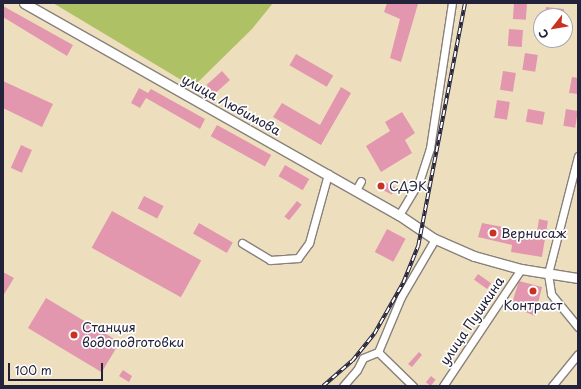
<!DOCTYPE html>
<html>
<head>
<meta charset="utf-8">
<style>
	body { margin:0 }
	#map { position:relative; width:581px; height:389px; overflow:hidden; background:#eddfbe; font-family:"Playpen Sans",sans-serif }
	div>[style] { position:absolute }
	.green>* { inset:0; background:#afc165 }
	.building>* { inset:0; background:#e297ae; transform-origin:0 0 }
	.roads { filter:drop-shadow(1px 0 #88807c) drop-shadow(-1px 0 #88807c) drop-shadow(0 1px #88807c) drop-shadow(0 -1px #88807c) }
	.minor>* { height:7px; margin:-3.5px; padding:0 3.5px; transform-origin:3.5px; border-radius:3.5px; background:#fff }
	.major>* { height:9px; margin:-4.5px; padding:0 4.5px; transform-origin:4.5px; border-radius:4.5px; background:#fff }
	.rail>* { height:3.5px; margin-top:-1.75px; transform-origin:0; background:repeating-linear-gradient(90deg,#fff 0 6px,#22223b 0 12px); box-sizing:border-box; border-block:1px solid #22223b }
	.dots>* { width:11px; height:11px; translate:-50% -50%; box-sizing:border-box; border:2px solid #fff; border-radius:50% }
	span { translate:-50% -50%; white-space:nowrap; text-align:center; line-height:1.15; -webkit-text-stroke:3.5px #fff; paint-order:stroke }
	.street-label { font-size:13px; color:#22223b }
	.poi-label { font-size:13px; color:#22223b }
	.left { translate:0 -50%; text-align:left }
	.frame { position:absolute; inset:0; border:4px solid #22223b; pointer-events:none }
	.north { position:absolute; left:533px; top:8px; width:40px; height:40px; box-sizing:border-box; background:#fff; border:1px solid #a7a7b1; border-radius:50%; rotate:239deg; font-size:11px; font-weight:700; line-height:16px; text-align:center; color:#22223b }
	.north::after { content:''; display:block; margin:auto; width:14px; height:18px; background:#c8321e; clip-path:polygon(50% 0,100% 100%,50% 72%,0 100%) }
	.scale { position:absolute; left:8px; top:363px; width:95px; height:18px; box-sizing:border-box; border:2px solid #22223b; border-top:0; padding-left:5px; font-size:12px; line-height:14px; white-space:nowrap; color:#22223b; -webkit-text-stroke:3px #fff; paint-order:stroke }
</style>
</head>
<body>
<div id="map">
	<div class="green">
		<div style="clip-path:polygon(53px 3px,273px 3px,252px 29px,193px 87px)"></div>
	</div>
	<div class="building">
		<div style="clip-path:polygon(387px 3px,418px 4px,401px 62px,390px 58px,400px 19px,384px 12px)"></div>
		<div style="left:514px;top:3px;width:13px;height:16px;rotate:4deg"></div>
		<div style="clip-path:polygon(3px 6px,73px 45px,67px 56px,3px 17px)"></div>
		<div style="clip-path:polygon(546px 7px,564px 9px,564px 16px,545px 16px)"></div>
		<div style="left:509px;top:29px;width:14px;height:17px;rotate:4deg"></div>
		<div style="left:525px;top:53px;width:13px;height:17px;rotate:9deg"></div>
		<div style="left:296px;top:54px;width:43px;height:13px;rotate:30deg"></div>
		<div style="left:222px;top:71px;width:12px;height:21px;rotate:48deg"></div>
		<div style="left:503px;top:71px;width:13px;height:19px;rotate:9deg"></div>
		<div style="clip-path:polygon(572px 77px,578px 78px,578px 94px,569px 93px)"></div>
		<div style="clip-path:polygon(3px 81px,53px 104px,42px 127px,3px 108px)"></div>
		<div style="clip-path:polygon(341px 87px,351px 93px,321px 145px,273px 117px,282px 103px,320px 125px)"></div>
		<div style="clip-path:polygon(139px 88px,148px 93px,151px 89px,205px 119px,200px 129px,146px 98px,140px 108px,131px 103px)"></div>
		<div style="left:497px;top:100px;width:13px;height:18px;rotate:9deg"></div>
		<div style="left:528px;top:109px;width:17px;height:13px;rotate:10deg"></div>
		<div style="left:566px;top:109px;width:12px;height:17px;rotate:9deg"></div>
		<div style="clip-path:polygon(402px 112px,415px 133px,405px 140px,412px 153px,381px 172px,366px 146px,390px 131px,385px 122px)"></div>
		<div style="left:217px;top:125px;width:62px;height:13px;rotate:29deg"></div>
		<div style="left:21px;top:145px;width:12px;height:25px;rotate:24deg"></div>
		<div style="left:285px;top:165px;width:28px;height:13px;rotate:30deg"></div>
		<div style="left:380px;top:180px;width:17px;height:8px;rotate:25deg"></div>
		<div style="left:144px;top:196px;width:22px;height:14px;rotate:27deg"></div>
		<div style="left:297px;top:201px;width:6px;height:20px;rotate:39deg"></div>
		<div style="left:112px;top:211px;width:102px;height:42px;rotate:29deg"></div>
		<div style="clip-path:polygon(539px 219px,548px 221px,542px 257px,511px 252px,512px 245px,478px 237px,482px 223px,508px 228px,506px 233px,536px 239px)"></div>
		<div style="left:199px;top:223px;width:39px;height:12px;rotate:30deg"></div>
		<div style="left:387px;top:229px;width:21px;height:26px;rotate:28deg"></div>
		<div style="clip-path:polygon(3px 272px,14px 278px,3px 296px)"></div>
		<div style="left:478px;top:274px;width:16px;height:7px;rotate:35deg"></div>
		<div style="clip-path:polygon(519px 281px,542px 287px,535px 316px,511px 306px)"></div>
		<div style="left:46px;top:298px;width:86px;height:35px;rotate:31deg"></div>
		<div style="clip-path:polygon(419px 352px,422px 355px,412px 367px,408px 364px)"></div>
		<div style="clip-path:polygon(123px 370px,132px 376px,129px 382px,119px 376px)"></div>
		<div style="left:431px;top:376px;width:6px;height:8px;rotate:39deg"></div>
	</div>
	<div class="roads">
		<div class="minor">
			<div style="left:578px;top:156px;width:122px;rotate:104.3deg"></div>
			<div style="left:548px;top:274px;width:20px;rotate:81deg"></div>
			<div style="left:551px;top:294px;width:43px;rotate:50.7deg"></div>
			<div style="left:356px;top:190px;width:10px;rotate:-61deg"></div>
			<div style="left:399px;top:215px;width:39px;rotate:-59deg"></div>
			<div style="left:419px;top:182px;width:36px;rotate:-72deg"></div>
			<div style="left:430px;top:148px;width:147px;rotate:-81.4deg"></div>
			<div style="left:242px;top:243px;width:33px;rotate:31deg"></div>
			<div style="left:270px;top:260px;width:28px;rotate:-4deg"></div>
			<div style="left:298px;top:258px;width:19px;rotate:-54deg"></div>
			<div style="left:309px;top:243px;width:72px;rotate:-74.6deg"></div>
			<div style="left:378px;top:352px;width:60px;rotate:-67.3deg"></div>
			<div style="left:401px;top:297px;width:67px;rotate:-59.6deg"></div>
			<div style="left:378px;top:352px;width:49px;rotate:44.2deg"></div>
			<div style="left:343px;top:386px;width:21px;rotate:-49deg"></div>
			<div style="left:357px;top:370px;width:13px;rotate:-63deg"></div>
			<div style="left:363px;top:358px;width:16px;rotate:-22deg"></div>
			<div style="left:443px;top:386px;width:141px;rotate:-56.3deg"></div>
			<div style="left:552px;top:386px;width:41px;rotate:-50.9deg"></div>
		</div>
		<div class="major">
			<div style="left:24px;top:3px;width:431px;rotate:29.5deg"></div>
			<div style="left:399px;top:215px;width:41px;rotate:34.1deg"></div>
			<div style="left:433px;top:238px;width:45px;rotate:23.7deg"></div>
			<div style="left:474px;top:256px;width:49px;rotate:15.5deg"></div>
			<div style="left:521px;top:269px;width:58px;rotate:9deg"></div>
		</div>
	</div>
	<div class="rail">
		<div style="left:323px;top:386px;width:38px;rotate:-41deg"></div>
		<div style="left:352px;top:361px;width:35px;rotate:-51deg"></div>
		<div style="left:374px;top:334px;width:59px;rotate:-60.4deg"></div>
		<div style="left:403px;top:283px;width:40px;rotate:-68deg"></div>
		<div style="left:418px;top:246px;width:248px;rotate:-79.1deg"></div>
	</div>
	<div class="dots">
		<div style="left:381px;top:186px;background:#c8321e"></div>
		<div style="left:493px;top:233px;background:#c8321e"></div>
		<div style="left:533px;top:291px;background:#c8321e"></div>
		<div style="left:74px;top:335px;background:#c8321e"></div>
	</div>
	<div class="street-label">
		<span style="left:231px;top:105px;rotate:29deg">улица Любимова</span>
		<span style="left:472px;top:321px;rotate:-56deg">улица Пушкина</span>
	</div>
	<div class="poi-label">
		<span class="left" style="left:389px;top:186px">СДЭК</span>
		<span class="left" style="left:501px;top:233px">Вернисаж</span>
		<span style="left:533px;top:305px">Контраст</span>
		<span class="left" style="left:82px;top:335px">Станция<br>водоподготовки</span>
	</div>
	<div class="frame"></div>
	<div class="north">С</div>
	<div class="scale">100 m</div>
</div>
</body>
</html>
